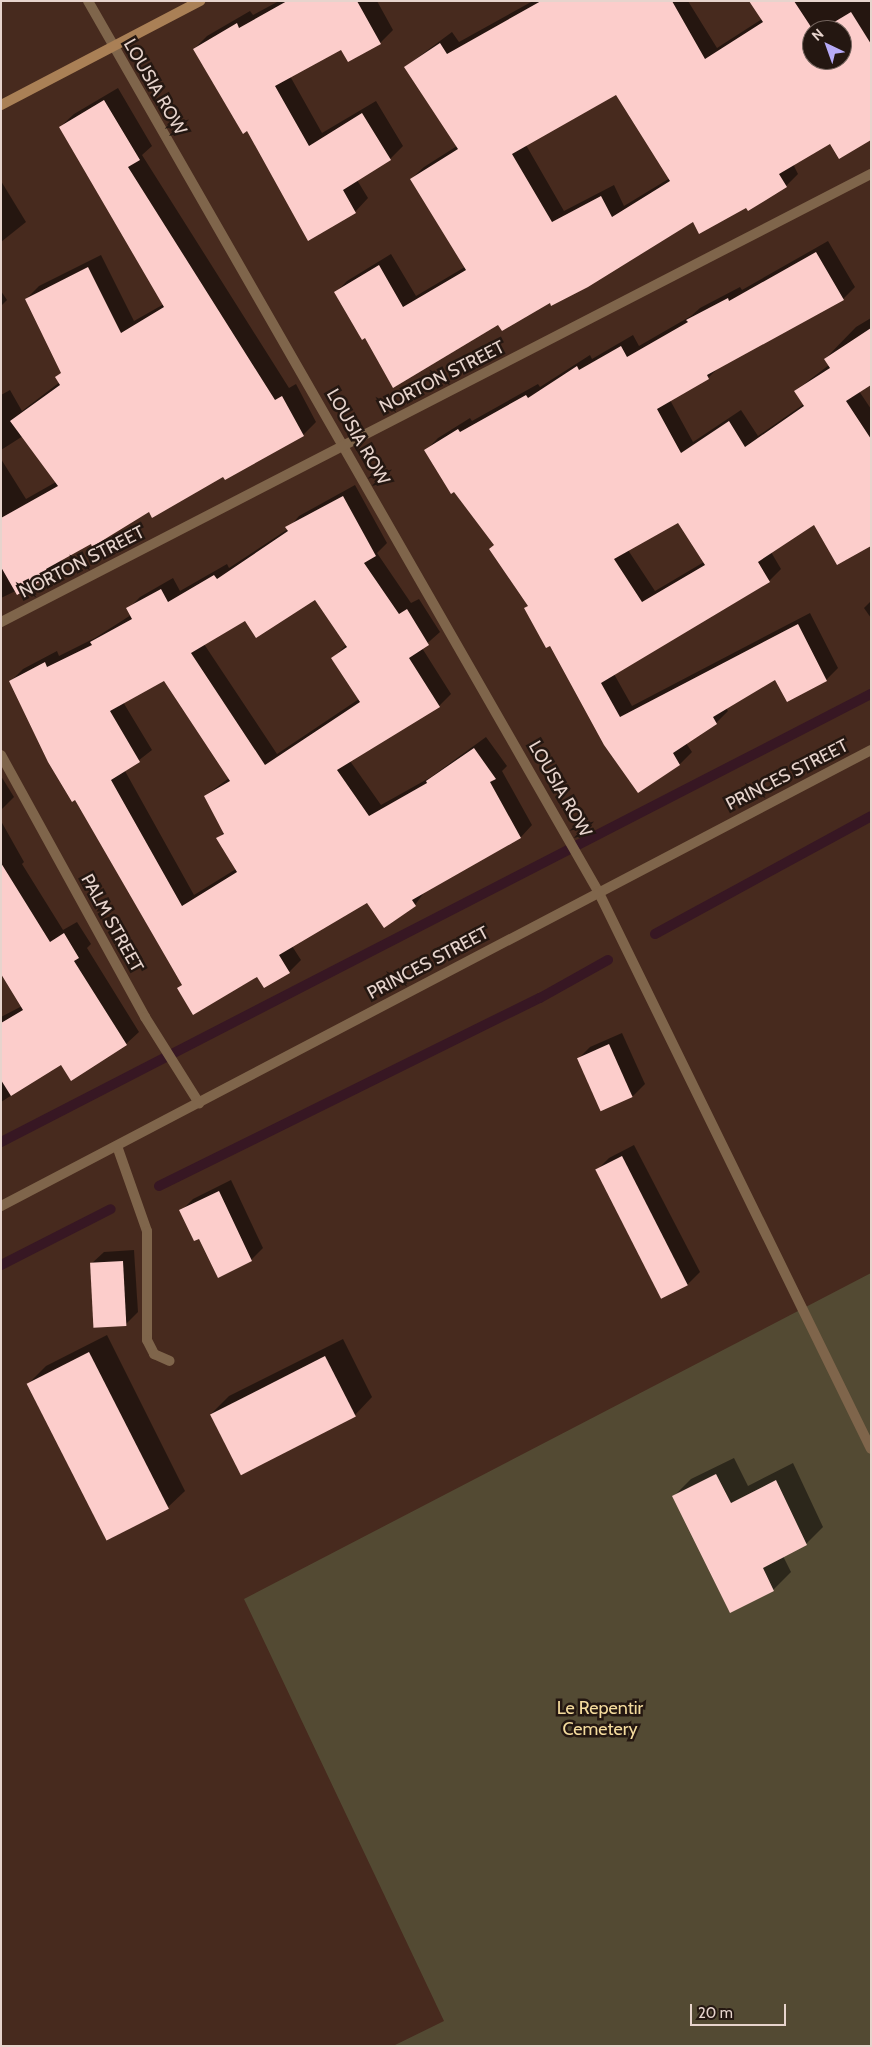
<!DOCTYPE html>
<html>
<head>
<meta charset="utf-8">
<style>
	body { margin:0 }
	#map { position:relative; width:872px; height:2047px; overflow:hidden; background:#472a1e; font-family:Cabin,sans-serif }
	div>[style] { position:absolute }
	.green>* { inset:0; background:#534a33 }
	.shadow>* { inset:0; background:#0007 }
	.stream>* { height:10px; margin:-5px; padding:0 5px; transform-origin:5px; border-radius:5px; background:#371723 }
	.building>* { inset:0; background:#fccdcb; transform-origin:0 0 }
	.lane>* { height:10px; margin:-5px; padding:0 5px; transform-origin:5px; border-radius:5px; background:#7f654b }
	.street>* { height:10px; margin:-5px; padding:0 5px; transform-origin:5px; border-radius:5px; background:#7f654b }
	.secondary>* { height:10px; margin:-5px; padding:0 5px; transform-origin:5px; border-radius:5px; background:#aa8056 }
	span { translate:-50% -50%; white-space:nowrap; text-align:center; line-height:1.15; -webkit-text-stroke:5px #241711; paint-order:stroke }
	.street-label { font-size:18px; color:#e7d4cd }
	.park-label { font-size:18px; color:#f4db9d }
	.frame { position:absolute; inset:0; border:2px solid #e7d4cd; pointer-events:none }
	.north { position:absolute; left:802px; top:20px; width:50px; height:50px; box-sizing:border-box; background:#241711; border:1px solid #72635c; border-radius:50%; rotate:318deg; font-size:14px; font-weight:700; line-height:20px; text-align:center; color:#e7d4cd }
	.north::after { content:''; display:block; margin:auto; width:18px; height:22px; background:#b7abf8; clip-path:polygon(50% 0,100% 100%,50% 72%,0 100%) }
	.scale { position:absolute; left:690px; top:2004px; width:96px; height:22px; box-sizing:border-box; border:2px solid #e7d4cd; border-top:0; padding-left:6px; font-size:15px; line-height:18px; white-space:nowrap; color:#e7d4cd; -webkit-text-stroke:4px #241711; paint-order:stroke }
</style>
</head>
<body>
<div id="map">
	<div class="green">
		<div style="clip-path:polygon(871px 1273px,871px 2046px,393px 2046px,444px 2021px,244px 1599px)"></div>
	</div>
	<div class="shadow">
		<div style="clip-path:polygon(279px 1px,377px 1px,393px 30px,380px 43px,341px 48px,290px 76px,322px 133px,376px 101px,403px 146px,390px 159px,357px 180px,368px 198px,355px 212px,248px 129px,194px 49px,207px 36px,250px 11px,253px 15px)"></div>
		<div style="clip-path:polygon(evenodd,533px 1px,688px 1px,717px 48px,762px 19px,751px 1px,871px 1px,871px 139px,830px 142px,793px 164px,798px 174px,786px 186px,747px 206px,694px 221px,628px 262px,552px 304px,551px 301px,499px 323px,366px 336px,335px 293px,347px 281px,391px 254px,416px 296px,465px 267px,411px 179px,424px 167px,457px 146px,405px 67px,452px 32px,459px 42px,533px 1px,812px 30px,842px 30px,842px 60px,812px 60px,812px 30px,533px 1px,616px 93px,670px 178px,624px 206px,614px 185px,564px 211px,526px 145px,616px 93px)"></div>
		<div style="clip-path:polygon(118px 88px,152px 146px,142px 155px,289px 388px,296px 384px,316px 422px,303px 435px,149px 510px,61px 559px,62px 562px,49px 575px,1px 598px,1px 459px,26px 499px,56px 482px,23px 436px,1px 450px,1px 395px,10px 390px,22px 411px,60px 382px,62px 372px,26px 299px,39px 286px,101px 255px,134px 321px,164px 304px,60px 127px,74px 114px)"></div>
		<div style="clip-path:polygon(1px 181px,26px 222px,1px 242px)"></div>
		<div style="clip-path:polygon(evenodd,828px 241px,855px 287px,843px 299px,720px 366px,708px 378px,670px 400px,693px 442px,741px 410px,758px 436px,804px 404px,795px 391px,829px 365px,825px 359px,856px 327px,871px 318px,871px 383px,859px 391px,871px 409px,871px 544px,814px 523px,771px 552px,781px 569px,769px 581px,614px 674px,632px 706px,810px 613px,838px 668px,826px 680px,776px 678px,726px 708px,728px 711px,716px 723px,686px 743px,692px 752px,680px 764px,638px 791px,495px 545px,426px 450px,438px 438px,470px 418px,472px 421px,538px 384px,540px 387px,590px 355px,592px 359px,633px 335px,639px 346px,691px 316px,700px 308px,740px 287px,742px 290px,828px 241px,678px 521px,704px 562px,655px 591px,628px 550px,678px 521px)"></div>
		<div style="clip-path:polygon(1px 291px,7px 300px,1px 306px)"></div>
		<div style="clip-path:polygon(evenodd,355px 485px,387px 543px,377px 553px,411px 603px,419px 599px,440px 632px,422px 648px,451px 694px,439px 706px,350px 761px,381px 805px,431px 777px,486px 737px,507px 766px,502px 771px,532px 825px,521px 837px,425px 891px,415px 905px,367px 901px,292px 946px,301px 960px,289px 972px,179px 988px,183px 983px,11px 681px,23px 669px,57px 651px,59px 656px,95px 638px,131px 615px,128px 609px,140px 597px,173px 578px,180px 591px,227px 564px,229px 568px,288px 529px,299px 516px,355px 485px,315px 598px,347px 644px,333px 658px,359px 699px,277px 754px,204px 644px,245px 620px,315px 598px,355px 485px,165px 680px,229px 778px,205px 796px,224px 832px,218px 839px,236px 869px,194px 895px,125px 771px,152px 750px,123px 702px,165px 680px)"></div>
		<div style="clip-path:polygon(871px 601px,871px 618px,864px 608px)"></div>
		<div style="clip-path:polygon(1px 776px,14px 797px,1px 810px)"></div>
		<div style="clip-path:polygon(1px 821px,24px 862px,22px 864px,63px 930px,77px 922px,91px 944px,87px 948px,139px 1032px,126px 1044px,61px 1064px,1px 1102px,1px 1017px,22px 1006px,1px 972px)"></div>
		<div style="clip-path:polygon(622px 1033px,645px 1084px,633px 1096px,578px 1059px,590px 1047px)"></div>
		<div style="clip-path:polygon(634px 1145px,700px 1272px,688px 1284px,662px 1297px,597px 1170px,609px 1158px)"></div>
		<div style="clip-path:polygon(231px 1180px,263px 1248px,251px 1260px,181px 1211px,193px 1199px)"></div>
		<div style="clip-path:polygon(134px 1250px,138px 1312px,126px 1324px,91px 1264px,104px 1252px)"></div>
		<div style="clip-path:polygon(107px 1335px,185px 1491px,167px 1508px,28px 1384px,46px 1366px)"></div>
		<div style="clip-path:polygon(343px 1339px,372px 1397px,355px 1415px,211px 1414px,229px 1396px)"></div>
		<div style="clip-path:polygon(734px 1458px,748px 1486px,793px 1463px,823px 1527px,806px 1544px,783px 1556px,791px 1572px,773px 1590px,674px 1496px,691px 1479px)"></div>
	</div>
	<div class="stream">
		<div style="left:655px;top:934px;width:246px;rotate:-28.6deg"></div>
		<div style="left:1px;top:1142px;width:979px;rotate:-27.25deg"></div>
		<div style="left:159px;top:1186px;width:425px;rotate:-26.3deg"></div>
		<div style="left:540px;top:998px;width:78px;rotate:-29.2deg"></div>
		<div style="left:1px;top:1265px;width:123px;rotate:-27deg"></div>
	</div>
	<div class="building">
		<div style="clip-path:polygon(287px 1px,357px 1px,381px 44px,348px 62px,341px 50px,275px 86px,309px 146px,362px 113px,391px 160px,343px 190px,356px 213px,308px 241px,247px 131px,243px 134px,193px 49px,237px 23px,239px 28px)"></div>
		<div style="clip-path:polygon(evenodd,541px 1px,672px 1px,705px 59px,763px 22px,749px 1px,794px 1px,813px 30px,812px 60px,842px 60px,842px 30px,821px 30px,851px 12px,871px 44px,871px 140px,839px 159px,830px 144px,779px 174px,787px 187px,748px 211px,746px 208px,699px 234px,693px 222px,588px 287px,551px 306px,550px 303px,502px 331px,498px 325px,393px 388px,365px 338px,362px 340px,334px 292px,379px 265px,403px 307px,466px 270px,410px 179px,458px 149px,404px 67px,440px 43px,447px 54px,541px 1px,616px 95px,670px 181px,612px 217px,601px 196px,552px 222px,512px 154px,616px 95px)"></div>
		<div style="clip-path:polygon(104px 100px,140px 160px,128px 167px,275px 400px,282px 396px,304px 436px,225px 480px,223px 477px,152px 518px,149px 512px,92px 547px,91px 544px,46px 569px,50px 576px,17px 595px,1px 567px,1px 518px,58px 486px,10px 421px,60px 385px,55px 377px,61px 373px,25px 299px,88px 267px,121px 333px,164px 307px,59px 127px)"></div>
		<div style="clip-path:polygon(evenodd,816px 252px,844px 300px,707px 375px,709px 379px,657px 409px,681px 453px,729px 421px,745px 447px,804px 406px,794px 391px,830px 368px,824px 359px,871px 328px,871px 385px,846px 401px,871px 439px,871px 546px,837px 565px,814px 525px,758px 562px,770px 582px,601px 683px,620px 717px,798px 624px,827px 681px,787px 702px,775px 680px,713px 717px,717px 724px,673px 753px,680px 765px,638px 793px,604px 745px,550px 646px,546px 648px,524px 608px,528px 606px,489px 549px,494px 545px,454px 492px,451px 494px,424px 450px,458px 429px,460px 432px,526px 395px,528px 398px,577px 366px,579px 370px,621px 346px,627px 357px,688px 322px,686px 320px,728px 298px,729px 301px,816px 252px,678px 523px,705px 565px,642px 602px,614px 559px,678px 523px)"></div>
		<div style="clip-path:polygon(evenodd,343px 496px,376px 556px,364px 563px,399px 614px,407px 609px,429px 645px,409px 658px,440px 707px,337px 770px,369px 816px,427px 783px,426px 781px,474px 748px,496px 779px,490px 782px,521px 838px,412px 900px,416px 906px,384px 928px,367px 903px,279px 955px,290px 973px,264px 988px,257px 977px,193px 1015px,177px 988px,182px 985px,75px 800px,72px 802px,48px 762px,9px 681px,45px 662px,47px 667px,92px 645px,90px 642px,132px 619px,126px 608px,161px 589px,168px 602px,214px 575px,217px 579px,288px 531px,285px 527px,343px 496px,315px 600px,347px 647px,331px 658px,360px 702px,265px 765px,191px 653px,245px 621px,256px 638px,315px 600px,343px 496px,164px 681px,230px 781px,204px 796px,224px 834px,216px 838px,237px 872px,182px 906px,111px 780px,140px 762px,110px 711px,164px 681px)"></div>
		<div style="clip-path:polygon(1px 863px,50px 942px,64px 933px,79px 958px,74px 961px,127px 1045px,71px 1081px,61px 1065px,11px 1096px,1px 1080px,1px 1023px,23px 1010px,1px 974px)"></div>
		<div style="left:609px;top:1044px;width:58px;height:35px;rotate:66deg"></div>
		<div style="left:622px;top:1156px;width:145px;height:30px;rotate:63deg"></div>
		<div style="clip-path:polygon(219px 1191px,252px 1261px,218px 1278px,199px 1239px,194px 1241px,179px 1210px)"></div>
		<div style="left:123px;top:1261px;width:65px;height:33px;rotate:87deg"></div>
		<div style="left:89px;top:1352px;width:176px;height:70px;rotate:63deg"></div>
		<div style="left:325px;top:1356px;width:68px;height:129px;rotate:63deg"></div>
		<div style="clip-path:polygon(716px 1474px,731px 1503px,776px 1480px,807px 1545px,763px 1568px,774px 1591px,730px 1613px,672px 1496px)"></div>
	</div>
	<div class="lane">
		<div style="left:117px;top:1146px;width:90px;rotate:70.6deg"></div>
		<div style="left:147px;top:1231px;width:109px;rotate:90deg"></div>
		<div style="left:147px;top:1340px;width:16px;rotate:63deg"></div>
		<div style="left:154px;top:1354px;width:17px;rotate:24deg"></div>
	</div>
	<div class="street">
		<div style="left:88px;top:1px;width:1026px;rotate:60.19deg"></div>
		<div style="left:598px;top:891px;width:621px;rotate:63.93deg"></div>
		<div style="left:1px;top:622px;width:979px;rotate:-27.25deg"></div>
		<div style="left:1px;top:755px;width:299px;rotate:61.2deg"></div>
		<div style="left:145px;top:1017px;width:102px;rotate:57.9deg"></div>
		<div style="left:1px;top:1206px;width:982px;rotate:-27.66deg"></div>
	</div>
	<div class="secondary">
		<div style="left:1px;top:105px;width:225px;rotate:-27.6deg"></div>
	</div>
	<div class="street-label">
		<span style="left:155px;top:87px;rotate:60deg">LOUSIA ROW</span>
		<span style="left:442px;top:377px;rotate:-27deg">NORTON STREET</span>
		<span style="left:358px;top:437px;rotate:60deg">LOUSIA ROW</span>
		<span style="left:82px;top:562px;rotate:-27deg">NORTON STREET</span>
		<span style="left:787px;top:775px;rotate:-27deg">PRINCES STREET</span>
		<span style="left:560px;top:789px;rotate:60deg">LOUSIA ROW</span>
		<span style="left:112px;top:923px;rotate:61deg">PALM STREET</span>
		<span style="left:428px;top:963px;rotate:-28deg">PRINCES STREET</span>
	</div>
	<div class="park-label">
		<span style="left:600px;top:1719px">Le Repentir<br>Cemetery</span>
	</div>
	<div class="frame"></div>
	<div class="north">N</div>
	<div class="scale">20 m</div>
</div>
</body>
</html>
